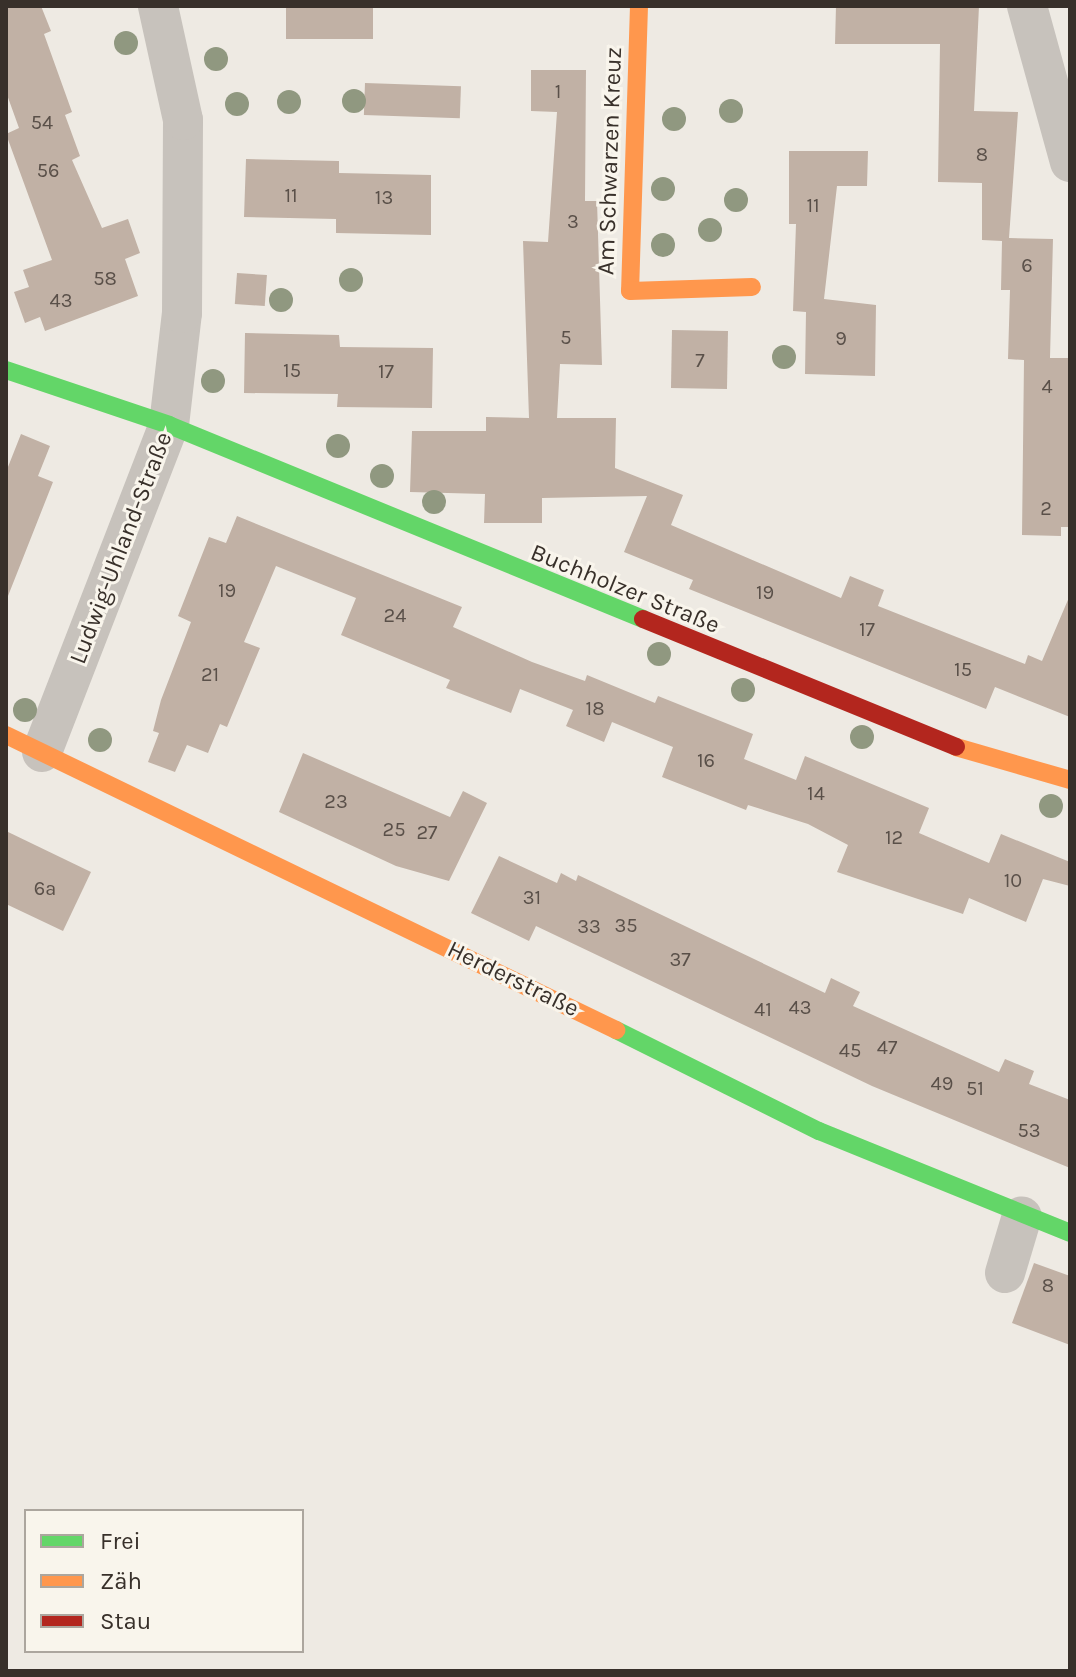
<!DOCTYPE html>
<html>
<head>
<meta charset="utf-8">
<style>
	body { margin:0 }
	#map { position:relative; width:1076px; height:1677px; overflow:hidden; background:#eeeae3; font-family:Karla,sans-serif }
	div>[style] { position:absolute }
	.building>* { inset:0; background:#c1b1a5; transform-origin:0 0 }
	.street>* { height:40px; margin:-20px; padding:0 20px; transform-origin:20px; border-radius:20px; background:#c7c2bc }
	.fast>* { height:18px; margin:-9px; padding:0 9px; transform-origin:9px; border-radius:9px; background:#63d668 }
	.slow>* { height:18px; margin:-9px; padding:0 9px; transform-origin:9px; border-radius:9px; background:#ff974d }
	.jam>* { height:18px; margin:-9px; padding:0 9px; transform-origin:9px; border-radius:9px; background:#b3261e }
	.trees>* { width:24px; height:24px; margin:-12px; border-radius:50%; background:#909880 }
	span { translate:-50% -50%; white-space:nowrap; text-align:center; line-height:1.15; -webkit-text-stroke:6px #f9f5ec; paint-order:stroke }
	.number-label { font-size:20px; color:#5a5049 }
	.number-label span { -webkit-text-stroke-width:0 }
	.street-label { font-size:24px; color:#38302a }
	.frame { position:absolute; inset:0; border:8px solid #38302a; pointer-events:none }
	.legend { position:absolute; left:24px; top:1509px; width:280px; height:144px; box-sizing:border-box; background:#f9f5ec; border:2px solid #aca69e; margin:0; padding:10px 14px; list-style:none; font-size:24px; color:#38302a }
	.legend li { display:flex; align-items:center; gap:16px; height:40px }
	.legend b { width:40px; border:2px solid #aca69e }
</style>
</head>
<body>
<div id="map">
	<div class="building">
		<div style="clip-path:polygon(6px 6px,41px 6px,51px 31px,44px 34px,72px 112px,65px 115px,80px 156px,72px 160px,102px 228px,128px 219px,140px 253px,125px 259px,138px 296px,45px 331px,40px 317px,25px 323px,14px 292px,29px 287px,23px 270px,52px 260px,6px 134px,19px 128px,6px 92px)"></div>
		<div style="left:286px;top:6px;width:87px;height:33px"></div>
		<div style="clip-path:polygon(836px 6px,979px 6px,974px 111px,1018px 112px,1009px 238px,1053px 239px,1050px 358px,1070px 358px,1070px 527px,1061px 527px,1061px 536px,1022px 535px,1024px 360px,1008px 359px,1010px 290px,1001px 290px,1002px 241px,982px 240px,982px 183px,938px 182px,940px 44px,835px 44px)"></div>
		<div style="clip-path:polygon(531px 70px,586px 70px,585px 201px,597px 201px,602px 365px,560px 364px,557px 418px,616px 418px,615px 468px,683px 495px,671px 525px,841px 598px,850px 576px,884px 590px,878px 606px,1025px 664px,1028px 655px,1042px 661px,1070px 595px,1070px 717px,995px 687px,986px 709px,689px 589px,693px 580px,624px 552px,647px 496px,542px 498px,542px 523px,484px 523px,485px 494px,410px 492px,412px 431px,486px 431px,486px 417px,529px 418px,523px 241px,548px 242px,557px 112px,531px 111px)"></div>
		<div style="left:365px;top:83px;width:96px;height:32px;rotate:2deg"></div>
		<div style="clip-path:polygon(789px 151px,868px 151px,867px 186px,837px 186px,824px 299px,876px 305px,875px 376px,805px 374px,806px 312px,793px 311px,796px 224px,789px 224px)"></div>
		<div style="clip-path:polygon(246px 159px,339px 161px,339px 173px,431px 175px,431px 235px,336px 233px,336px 219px,244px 217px)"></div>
		<div style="left:237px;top:273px;width:30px;height:31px;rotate:4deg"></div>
		<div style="left:672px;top:330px;width:56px;height:58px;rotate:1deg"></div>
		<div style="clip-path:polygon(245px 333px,339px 335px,340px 347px,433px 348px,432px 408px,337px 407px,338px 394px,244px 393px)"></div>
		<div style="clip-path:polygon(21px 434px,50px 446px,38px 476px,53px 482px,8px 596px,6px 472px)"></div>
		<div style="clip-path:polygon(237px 516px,462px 607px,453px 627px,532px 662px,585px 681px,587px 675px,655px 703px,658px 696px,753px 734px,744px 759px,796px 780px,805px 756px,929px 808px,919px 833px,989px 863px,1001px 834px,1070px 862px,1070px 886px,1043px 879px,1026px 922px,969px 898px,963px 914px,837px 872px,848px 845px,808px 824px,748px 805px,746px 810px,662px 777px,673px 747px,612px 722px,604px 742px,566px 726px,573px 710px,520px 689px,511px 713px,446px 688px,450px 680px,341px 635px,356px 598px,276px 566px,244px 642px,260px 648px,227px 727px,220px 724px,208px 753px,187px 745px,175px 772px,148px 762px,159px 733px,153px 731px,161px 700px,191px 622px,178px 616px,209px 537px,226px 543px)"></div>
		<div style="clip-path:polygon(303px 753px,450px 817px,463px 791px,487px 803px,449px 881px,396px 866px,279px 812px)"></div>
		<div style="clip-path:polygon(6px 831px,91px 872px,63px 931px,6px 904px)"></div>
		<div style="clip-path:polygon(499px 856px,557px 883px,561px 873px,576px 881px,578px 875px,825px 993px,831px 978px,860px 992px,853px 1006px,999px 1072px,1005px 1059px,1034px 1071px,1029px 1084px,1070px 1100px,1070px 1168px,872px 1086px,536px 926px,529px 941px,471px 913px)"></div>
		<div style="clip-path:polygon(1034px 1263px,1070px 1276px,1070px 1345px,1012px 1323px)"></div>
	</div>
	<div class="street">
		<div style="left:1027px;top:6px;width:162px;rotate:74.6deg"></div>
		<div style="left:42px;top:752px;width:351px;rotate:-68.8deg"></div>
		<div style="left:169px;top:425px;width:113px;rotate:-83.4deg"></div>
		<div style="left:182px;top:313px;width:193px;rotate:-89.7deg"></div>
		<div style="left:183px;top:120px;width:117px;rotate:-102.4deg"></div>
		<div style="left:1005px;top:1273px;width:59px;rotate:-73.4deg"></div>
	</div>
	<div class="fast">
		<div style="left:6px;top:370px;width:172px;rotate:18.6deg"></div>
		<div style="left:169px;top:425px;width:512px;rotate:22.26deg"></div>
		<div style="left:616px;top:1030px;width:227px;rotate:26.5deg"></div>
		<div style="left:819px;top:1131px;width:271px;rotate:22.1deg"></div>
	</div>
	<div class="slow">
		<div style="left:639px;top:6px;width:285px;rotate:91.8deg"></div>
		<div style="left:630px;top:291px;width:122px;rotate:-1.9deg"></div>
		<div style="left:6px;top:735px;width:678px;rotate:25.81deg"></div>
		<div style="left:956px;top:747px;width:119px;rotate:16.1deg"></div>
	</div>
	<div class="jam">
		<div style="left:643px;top:619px;width:338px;rotate:22.2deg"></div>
	</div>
	<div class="trees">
		<div style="left:126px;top:43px"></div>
		<div style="left:216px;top:59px"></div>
		<div style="left:354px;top:101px"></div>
		<div style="left:289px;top:102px"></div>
		<div style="left:237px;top:104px"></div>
		<div style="left:731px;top:111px"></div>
		<div style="left:674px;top:119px"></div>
		<div style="left:663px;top:189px"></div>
		<div style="left:736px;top:200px"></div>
		<div style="left:710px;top:230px"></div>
		<div style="left:663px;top:245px"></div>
		<div style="left:351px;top:280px"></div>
		<div style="left:281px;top:300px"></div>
		<div style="left:784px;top:357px"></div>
		<div style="left:213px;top:381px"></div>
		<div style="left:338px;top:446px"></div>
		<div style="left:382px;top:476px"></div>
		<div style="left:434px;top:502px"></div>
		<div style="left:659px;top:654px"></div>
		<div style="left:743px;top:690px"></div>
		<div style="left:25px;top:710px"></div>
		<div style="left:862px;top:737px"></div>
		<div style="left:100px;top:740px"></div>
		<div style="left:1051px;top:806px"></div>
	</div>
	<div class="number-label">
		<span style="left:558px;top:91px">1</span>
		<span style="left:42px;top:122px">54</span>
		<span style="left:982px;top:154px">8</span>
		<span style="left:48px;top:170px">56</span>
		<span style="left:291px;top:195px">11</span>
		<span style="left:384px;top:197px">13</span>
		<span style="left:813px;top:205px">11</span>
		<span style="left:573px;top:221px">3</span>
		<span style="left:1027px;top:265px">6</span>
		<span style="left:105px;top:278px">58</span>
		<span style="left:61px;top:300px">43</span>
		<span style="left:566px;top:337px">5</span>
		<span style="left:841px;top:338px">9</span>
		<span style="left:700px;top:360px">7</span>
		<span style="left:292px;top:370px">15</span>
		<span style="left:386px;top:371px">17</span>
		<span style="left:1047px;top:386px">4</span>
		<span style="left:1046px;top:508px">2</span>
		<span style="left:227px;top:590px">19</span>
		<span style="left:765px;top:592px">19</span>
		<span style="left:395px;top:615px">24</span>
		<span style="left:867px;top:629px">17</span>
		<span style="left:963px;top:669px">15</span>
		<span style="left:210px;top:674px">21</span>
		<span style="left:595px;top:708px">18</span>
		<span style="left:706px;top:760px">16</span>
		<span style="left:816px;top:793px">14</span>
		<span style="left:336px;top:801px">23</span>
		<span style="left:394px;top:829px">25</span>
		<span style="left:427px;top:832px">27</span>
		<span style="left:894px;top:837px">12</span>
		<span style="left:1013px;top:880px">10</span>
		<span style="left:45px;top:888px">6a</span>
		<span style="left:532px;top:897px">31</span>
		<span style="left:626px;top:925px">35</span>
		<span style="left:589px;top:926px">33</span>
		<span style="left:680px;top:959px">37</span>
		<span style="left:800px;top:1007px">43</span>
		<span style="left:763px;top:1009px">41</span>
		<span style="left:887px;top:1047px">47</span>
		<span style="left:850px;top:1050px">45</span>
		<span style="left:942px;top:1083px">49</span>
		<span style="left:975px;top:1088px">51</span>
		<span style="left:1029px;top:1130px">53</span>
		<span style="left:1048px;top:1285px">8</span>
	</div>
	<div class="street-label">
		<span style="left:610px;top:161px;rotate:-88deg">Am Schwarzen Kreuz</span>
		<span style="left:121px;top:548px;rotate:-69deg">Ludwig-Uhland-Straße</span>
		<span style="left:625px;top:589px;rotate:22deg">Buchholzer Straße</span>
		<span style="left:513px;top:979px;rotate:26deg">Herderstraße</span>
	</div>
	<div class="frame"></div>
	<ul class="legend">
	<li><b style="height:10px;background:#63d668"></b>Frei</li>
	<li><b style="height:10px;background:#ff974d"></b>Zäh</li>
	<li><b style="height:10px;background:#b3261e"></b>Stau</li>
	</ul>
</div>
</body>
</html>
